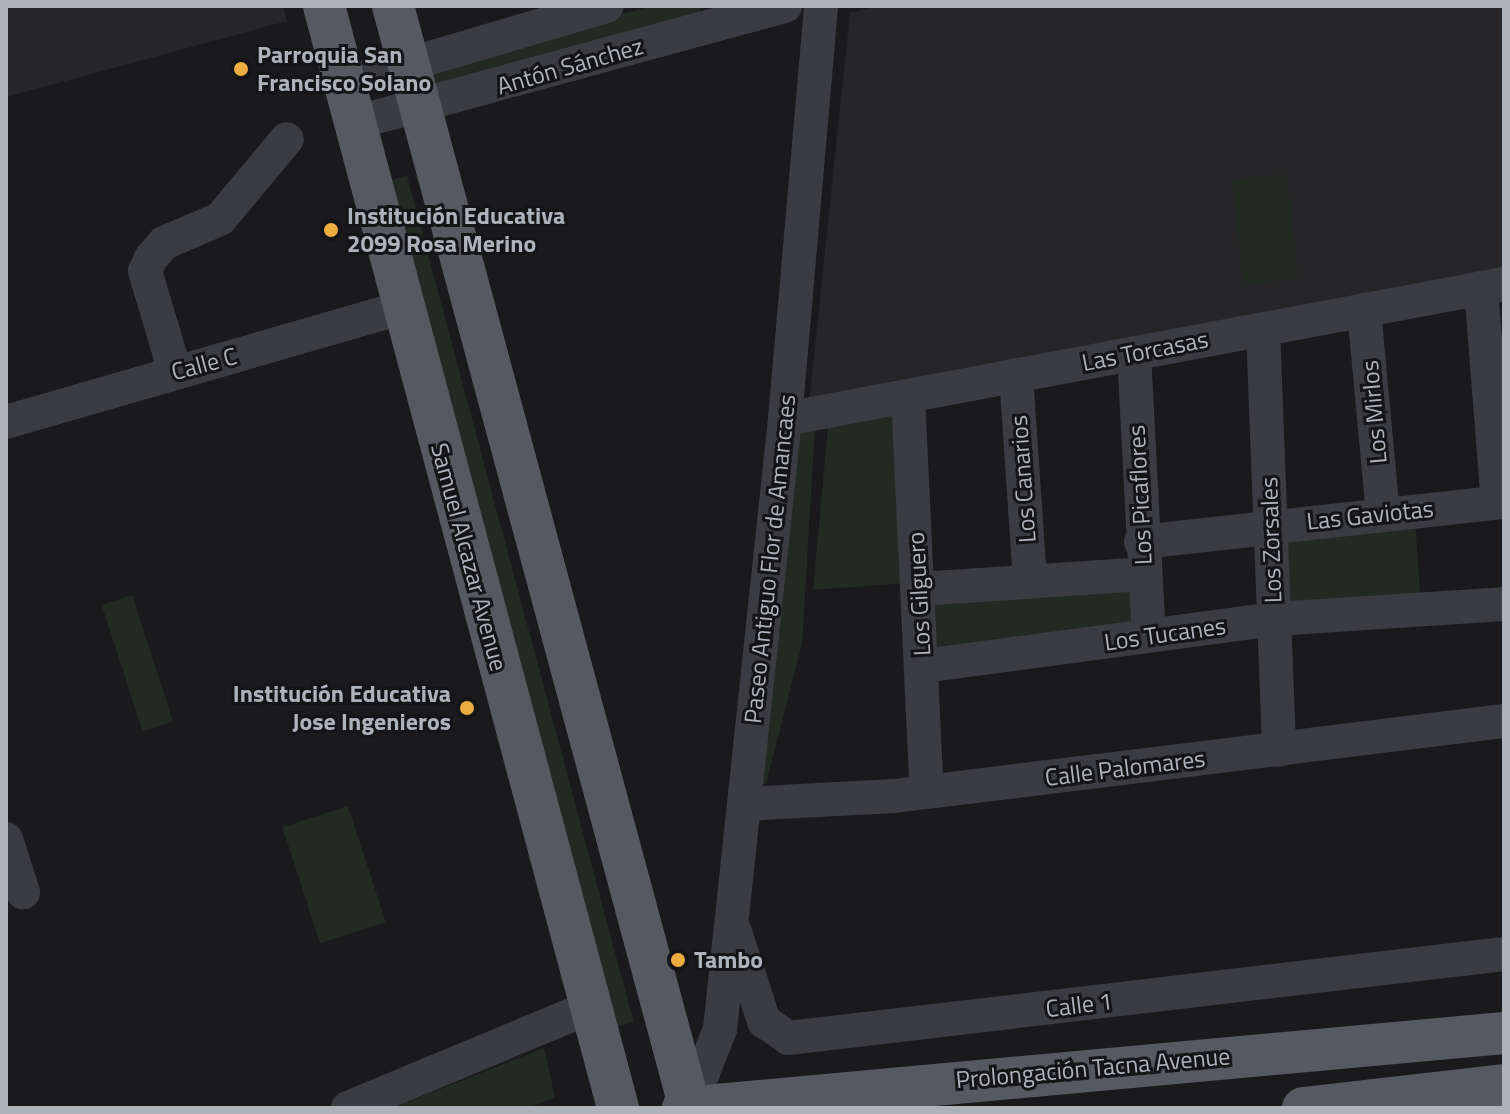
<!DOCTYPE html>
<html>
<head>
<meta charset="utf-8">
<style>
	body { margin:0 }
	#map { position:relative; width:1510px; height:1114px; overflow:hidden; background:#1a1a1c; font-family:"Titillium Web",sans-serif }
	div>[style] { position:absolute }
	.built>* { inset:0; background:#262629 }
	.green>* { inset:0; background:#222a23; transform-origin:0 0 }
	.minor>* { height:34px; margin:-17px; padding:0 17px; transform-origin:17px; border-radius:17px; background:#3b3c41 }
	.major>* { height:42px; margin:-21px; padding:0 21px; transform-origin:21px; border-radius:21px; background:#575960 }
	.dots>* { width:22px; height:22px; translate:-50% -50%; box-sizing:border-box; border:4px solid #151517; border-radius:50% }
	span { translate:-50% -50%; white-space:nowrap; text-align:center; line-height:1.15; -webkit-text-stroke:6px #151517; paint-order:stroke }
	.poi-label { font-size:24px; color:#adb2bb; font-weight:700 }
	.left { translate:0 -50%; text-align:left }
	.right { translate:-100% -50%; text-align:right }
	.street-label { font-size:24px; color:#adb2bb }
	.frame { position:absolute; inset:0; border:8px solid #adb2bb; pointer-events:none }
</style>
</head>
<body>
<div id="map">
	<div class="built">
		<div style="clip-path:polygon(6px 6px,283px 6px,287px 21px,6px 97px)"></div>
		<div style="clip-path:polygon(877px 6px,1504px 6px,1504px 272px,809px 404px,850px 13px)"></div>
	</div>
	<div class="green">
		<div style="clip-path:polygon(652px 6px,699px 6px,701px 13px,427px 86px,421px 68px)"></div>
		<div style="left:1287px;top:174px;width:105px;height:55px;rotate:84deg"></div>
		<div style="left:407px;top:176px;width:876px;height:18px;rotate:75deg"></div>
		<div style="clip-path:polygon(903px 414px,907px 583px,813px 590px,828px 427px)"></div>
		<div style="clip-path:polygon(815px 428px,802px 644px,766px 784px,755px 784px,800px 431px)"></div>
		<div style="left:1415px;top:520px;width:83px;height:131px;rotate:86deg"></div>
		<div style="clip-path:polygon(1137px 583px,1141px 629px,930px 658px,927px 595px)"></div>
		<div style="left:132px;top:595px;width:133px;height:32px;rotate:72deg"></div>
		<div style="left:348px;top:806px;width:122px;height:69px;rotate:72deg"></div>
		<div style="clip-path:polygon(544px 1048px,555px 1097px,528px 1108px,392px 1108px)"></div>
	</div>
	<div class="minor">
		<div style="left:345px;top:83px;width:273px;rotate:-16.4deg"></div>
		<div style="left:354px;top:123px;width:447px;rotate:-15.2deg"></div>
		<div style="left:1481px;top:288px;width:215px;rotate:85.5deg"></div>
		<div style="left:1364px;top:310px;width:205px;rotate:84.7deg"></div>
		<div style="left:1263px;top:329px;width:421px;rotate:87.8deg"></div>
		<div style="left:1134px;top:353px;width:283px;rotate:87deg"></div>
		<div style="left:175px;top:372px;width:105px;rotate:-106.5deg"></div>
		<div style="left:145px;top:271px;width:14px;rotate:-65deg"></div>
		<div style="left:151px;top:258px;width:20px;rotate:-49deg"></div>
		<div style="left:164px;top:243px;width:61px;rotate:-23.2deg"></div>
		<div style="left:220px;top:219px;width:104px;rotate:-50.1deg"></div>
		<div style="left:1016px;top:375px;width:207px;rotate:86.1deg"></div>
		<div style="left:908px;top:396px;width:396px;rotate:87.3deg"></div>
		<div style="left:785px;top:419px;width:732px;rotate:-10.63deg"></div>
		<div style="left:6px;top:422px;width:412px;rotate:-16.1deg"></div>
		<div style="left:1141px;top:542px;width:365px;rotate:-6.3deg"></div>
		<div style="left:919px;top:589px;width:225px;rotate:-3.8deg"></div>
		<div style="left:923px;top:666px;width:354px;rotate:-7.6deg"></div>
		<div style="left:1274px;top:619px;width:230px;rotate:-3.7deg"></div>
		<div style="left:745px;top:804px;width:149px;rotate:-3.1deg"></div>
		<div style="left:894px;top:796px;width:615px;rotate:-7.01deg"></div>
		<div style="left:6px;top:839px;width:56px;rotate:72.2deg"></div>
		<div style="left:735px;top:932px;width:94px;rotate:72deg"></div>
		<div style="left:764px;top:1021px;width:29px;rotate:35deg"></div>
		<div style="left:788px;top:1038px;width:721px;rotate:-6.69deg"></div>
		<div style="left:690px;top:1106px;width:83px;rotate:-68.7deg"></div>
		<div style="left:720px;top:1029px;width:613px;rotate:-83.92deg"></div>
		<div style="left:785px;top:419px;width:415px;rotate:-85deg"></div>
		<div style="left:348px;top:1108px;width:263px;rotate:-22.6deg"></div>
	</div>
	<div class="major">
		<div style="left:324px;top:6px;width:1141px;rotate:75.06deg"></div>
		<div style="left:393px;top:6px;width:1141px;rotate:74.92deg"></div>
		<div style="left:683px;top:1108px;width:824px;rotate:-5.22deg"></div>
		<div style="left:1303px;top:1108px;width:202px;rotate:-6.5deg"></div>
	</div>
	<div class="dots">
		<div style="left:241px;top:69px;background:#eead40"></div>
		<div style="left:331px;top:230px;background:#eead40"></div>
		<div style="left:467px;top:708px;background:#eead40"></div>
		<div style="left:678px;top:960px;background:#eead40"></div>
	</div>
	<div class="poi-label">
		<span class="left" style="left:257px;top:69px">Parroquia San<br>Francisco Solano</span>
		<span class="left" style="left:347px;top:230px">Institución Educativa<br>2099 Rosa Merino</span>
		<span class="right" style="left:451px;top:708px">Institución Educativa<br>Jose Ingenieros</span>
		<span class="left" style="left:694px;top:960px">Tambo</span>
	</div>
	<div class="street-label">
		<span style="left:570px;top:66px;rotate:-16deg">Antón Sánchez</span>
		<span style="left:1145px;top:351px;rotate:-11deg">Las Torcasas</span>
		<span style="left:204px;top:364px;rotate:-15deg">Calle C</span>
		<span style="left:1374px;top:412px;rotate:-95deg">Los Mirlos</span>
		<span style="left:1023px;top:479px;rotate:-94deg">Los Canarios</span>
		<span style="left:1140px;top:495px;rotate:-93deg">Los Picaflores</span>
		<span style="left:1370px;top:515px;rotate:-6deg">Las Gaviotas</span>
		<span style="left:1271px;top:540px;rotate:-92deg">Los Zorsales</span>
		<span style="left:469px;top:557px;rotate:75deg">Samuel Alcazar Avenue</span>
		<span style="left:770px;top:559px;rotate:-84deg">Paseo Antiguo Flor de Amancaes</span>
		<span style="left:919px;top:594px;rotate:-93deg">Los Gilguero</span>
		<span style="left:1165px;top:634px;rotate:-8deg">Los Tucanes</span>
		<span style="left:1125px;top:768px;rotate:-7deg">Calle Palomares</span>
		<span style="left:1079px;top:1005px;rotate:-7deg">Calle 1</span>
		<span style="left:1093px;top:1068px;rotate:-5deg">Prolongación Tacna Avenue</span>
	</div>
	<div class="frame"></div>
</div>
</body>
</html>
